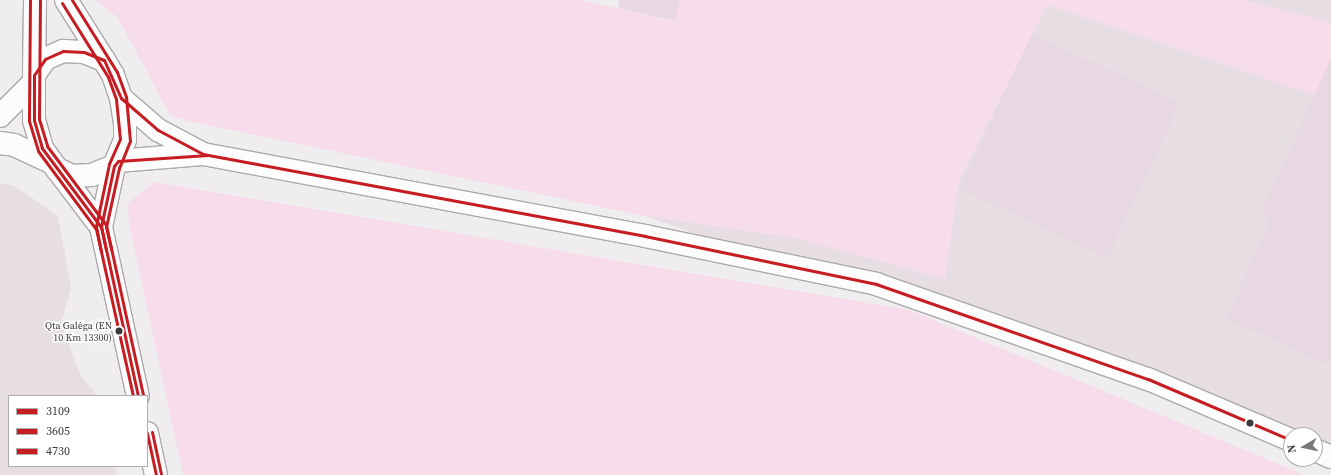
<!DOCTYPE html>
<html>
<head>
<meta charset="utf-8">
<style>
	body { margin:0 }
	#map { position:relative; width:1331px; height:475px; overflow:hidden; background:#f0edef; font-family:"Source Serif 4",serif }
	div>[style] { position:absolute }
	.built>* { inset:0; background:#e6dee3 }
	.green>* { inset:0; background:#f7dcec }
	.building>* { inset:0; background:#e7d8e2; transform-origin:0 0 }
	.roads { filter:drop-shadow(1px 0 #aba9aa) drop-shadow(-1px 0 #aba9aa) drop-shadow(0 1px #aba9aa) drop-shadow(0 -1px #aba9aa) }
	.street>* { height:22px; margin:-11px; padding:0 11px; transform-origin:11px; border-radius:11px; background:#fdfcfd }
	.primary>* { height:22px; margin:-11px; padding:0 11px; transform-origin:11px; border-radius:11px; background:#fdfcfd }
	.bus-1>* { height:3px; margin:-1.5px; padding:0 1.5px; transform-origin:1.5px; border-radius:1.5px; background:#c61d23 }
	.bus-2>* { height:3px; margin:-1.5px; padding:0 1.5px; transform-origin:1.5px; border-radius:1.5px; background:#c61d23 }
	.bus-3>* { height:3px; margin:-1.5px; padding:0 1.5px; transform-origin:1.5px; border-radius:1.5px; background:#c61d23 }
	.dots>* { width:11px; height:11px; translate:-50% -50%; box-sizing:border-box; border:2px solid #fff; border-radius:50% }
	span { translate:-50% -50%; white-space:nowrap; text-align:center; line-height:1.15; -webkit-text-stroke:3px #fff; paint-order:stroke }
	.bus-label { font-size:10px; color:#3a3839 }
	.right { translate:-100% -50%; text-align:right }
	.legend { position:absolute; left:8px; top:395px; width:140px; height:72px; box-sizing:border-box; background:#fff; border:1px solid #b0afb0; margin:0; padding:5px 7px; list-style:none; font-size:12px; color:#3a3839 }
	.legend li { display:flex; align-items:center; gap:8px; height:20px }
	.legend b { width:20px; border:1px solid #b0afb0 }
	.north { position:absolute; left:1283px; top:427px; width:40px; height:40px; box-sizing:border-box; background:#fff; border:1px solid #b0afb0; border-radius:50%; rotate:261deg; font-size:11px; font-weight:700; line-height:16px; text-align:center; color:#3a3839 }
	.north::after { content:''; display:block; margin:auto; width:14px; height:18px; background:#7a7779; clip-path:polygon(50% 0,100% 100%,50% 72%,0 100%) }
</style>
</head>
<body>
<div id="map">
	<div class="built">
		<div style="clip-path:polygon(679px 0,1331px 0,1331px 456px,1315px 450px,1315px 435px,1291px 435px,1291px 442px,645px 216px)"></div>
		<div style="clip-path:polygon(0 183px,16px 187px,58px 216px,71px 288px,61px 323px,80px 374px,97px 396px,9px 396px,9px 466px,115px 466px,117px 475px,0 475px)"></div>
	</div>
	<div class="green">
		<div style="clip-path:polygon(95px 0,580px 0,674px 21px,679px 0,1244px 0,1331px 23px,1331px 85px,1321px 81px,1314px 95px,1047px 5px,959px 181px,945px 279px,795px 238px,645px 216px,188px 121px,170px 115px,118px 18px)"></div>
		<div style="clip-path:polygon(155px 182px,909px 310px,1305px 475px,183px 475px,129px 224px,128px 203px)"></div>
	</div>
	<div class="building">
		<div style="clip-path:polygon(619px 0,679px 0,675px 21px,618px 8px)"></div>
		<div style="left:1032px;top:34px;width:163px;height:171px;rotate:25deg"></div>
		<div style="clip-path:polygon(1331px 58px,1331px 365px,1227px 319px,1270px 219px,1261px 214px)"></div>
	</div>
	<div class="roads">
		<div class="street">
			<div style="left:121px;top:98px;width:49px;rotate:40.9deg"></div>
			<div style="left:158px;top:130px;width:51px;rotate:28.1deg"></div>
			<div style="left:0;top:116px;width:47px;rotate:-45deg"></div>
			<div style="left:0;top:143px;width:14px;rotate:8deg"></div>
			<div style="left:14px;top:145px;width:41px;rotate:24.7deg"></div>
			<div style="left:118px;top:161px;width:85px;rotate:-4.7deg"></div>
			<div style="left:203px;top:154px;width:450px;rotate:10.5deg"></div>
			<div style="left:645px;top:236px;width:236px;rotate:11.7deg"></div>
			<div style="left:876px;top:284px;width:288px;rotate:19.3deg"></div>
			<div style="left:1148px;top:379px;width:155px;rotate:23.1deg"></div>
			<div style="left:1315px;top:450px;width:17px;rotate:24deg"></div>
		</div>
		<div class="primary">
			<div style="left:66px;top:0;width:71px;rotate:57.7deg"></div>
			<div style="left:104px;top:60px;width:17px;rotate:59deg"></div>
			<div style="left:113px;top:75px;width:24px;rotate:71deg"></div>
			<div style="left:121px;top:98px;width:24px;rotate:81deg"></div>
			<div style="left:125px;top:122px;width:18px;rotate:90deg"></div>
			<div style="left:125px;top:140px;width:28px;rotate:113deg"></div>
			<div style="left:114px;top:166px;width:24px;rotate:158deg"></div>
			<div style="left:92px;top:175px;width:20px;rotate:177deg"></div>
			<div style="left:72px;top:176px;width:17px;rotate:-155deg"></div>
			<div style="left:57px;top:169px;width:26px;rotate:-126deg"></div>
			<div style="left:42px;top:148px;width:29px;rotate:-106deg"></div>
			<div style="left:34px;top:120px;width:45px;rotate:-90deg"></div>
			<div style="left:34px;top:75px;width:19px;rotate:-55deg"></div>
			<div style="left:45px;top:59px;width:20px;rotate:-24deg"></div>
			<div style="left:63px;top:51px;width:21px;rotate:3deg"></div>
			<div style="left:84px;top:52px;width:22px;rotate:22deg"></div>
			<div style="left:34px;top:75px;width:75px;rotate:-89.2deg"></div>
			<div style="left:57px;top:169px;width:73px;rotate:52.8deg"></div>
			<div style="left:101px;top:227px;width:173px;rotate:77.7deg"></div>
			<div style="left:101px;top:227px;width:62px;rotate:-78deg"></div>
			<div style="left:147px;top:433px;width:43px;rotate:77.9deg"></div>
		</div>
	</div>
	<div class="bus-1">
		<div style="left:106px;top:250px;width:24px;rotate:-102deg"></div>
		<div style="left:101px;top:227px;width:62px;rotate:-78deg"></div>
		<div style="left:114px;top:166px;width:6px;rotate:-51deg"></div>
		<div style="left:118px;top:161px;width:90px;rotate:-3.8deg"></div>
		<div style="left:138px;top:396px;width:173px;rotate:-102.3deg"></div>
		<div style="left:101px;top:227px;width:99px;rotate:-126.8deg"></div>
		<div style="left:42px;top:148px;width:29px;rotate:-106deg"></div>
		<div style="left:34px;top:120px;width:45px;rotate:-90deg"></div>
		<div style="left:34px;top:75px;width:19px;rotate:-55deg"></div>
		<div style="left:45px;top:59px;width:20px;rotate:-24deg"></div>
		<div style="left:63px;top:51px;width:21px;rotate:3deg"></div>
		<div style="left:84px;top:52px;width:22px;rotate:22deg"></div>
		<div style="left:104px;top:60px;width:42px;rotate:65.9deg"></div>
		<div style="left:121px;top:98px;width:49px;rotate:40.9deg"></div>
		<div style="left:158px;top:130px;width:51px;rotate:28.1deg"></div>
		<div style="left:203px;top:154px;width:450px;rotate:10.5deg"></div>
		<div style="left:645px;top:236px;width:236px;rotate:11.7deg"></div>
		<div style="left:876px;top:284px;width:288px;rotate:19.3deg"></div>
		<div style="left:1148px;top:379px;width:155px;rotate:23.1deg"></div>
		<div style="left:147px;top:433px;width:43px;rotate:77.9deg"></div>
	</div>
	<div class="bus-2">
		<div style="left:30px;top:0;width:121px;rotate:90.5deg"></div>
		<div style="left:29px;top:121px;width:31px;rotate:73deg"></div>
		<div style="left:38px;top:151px;width:97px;rotate:53.4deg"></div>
		<div style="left:96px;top:229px;width:171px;rotate:77.5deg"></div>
		<div style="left:62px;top:3px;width:87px;rotate:58.1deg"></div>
		<div style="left:108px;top:77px;width:23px;rotate:70deg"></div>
		<div style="left:116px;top:99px;width:40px;rotate:84.3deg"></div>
		<div style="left:120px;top:139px;width:27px;rotate:114deg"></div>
		<div style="left:109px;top:164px;width:63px;rotate:101.8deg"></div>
		<div style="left:96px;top:226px;width:25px;rotate:79deg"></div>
	</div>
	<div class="bus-3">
		<div style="left:40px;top:0;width:119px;rotate:90.5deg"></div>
		<div style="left:39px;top:119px;width:28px;rotate:73deg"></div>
		<div style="left:47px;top:146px;width:99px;rotate:53.2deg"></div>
		<div style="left:106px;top:225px;width:174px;rotate:77.7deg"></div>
		<div style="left:72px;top:0;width:85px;rotate:58deg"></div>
		<div style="left:117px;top:72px;width:27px;rotate:70deg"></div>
		<div style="left:126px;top:97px;width:44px;rotate:84.8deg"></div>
		<div style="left:130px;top:141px;width:29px;rotate:112deg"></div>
		<div style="left:119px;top:168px;width:60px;rotate:102.4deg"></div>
		<div style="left:106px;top:227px;width:23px;rotate:77deg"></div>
		<div style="left:152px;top:432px;width:43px;rotate:77.9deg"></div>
	</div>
	<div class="dots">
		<div style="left:119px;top:331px;background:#3a3839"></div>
		<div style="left:1250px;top:423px;background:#3a3839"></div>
	</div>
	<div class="bus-label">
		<span class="right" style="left:112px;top:331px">Qta Galêga (EN<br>10 Km 13300)</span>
	</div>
	<ul class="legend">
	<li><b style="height:5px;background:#c61d23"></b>3109</li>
	<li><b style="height:5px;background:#c61d23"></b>3605</li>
	<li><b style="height:5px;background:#c61d23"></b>4730</li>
	</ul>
	<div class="north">N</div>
</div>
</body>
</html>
